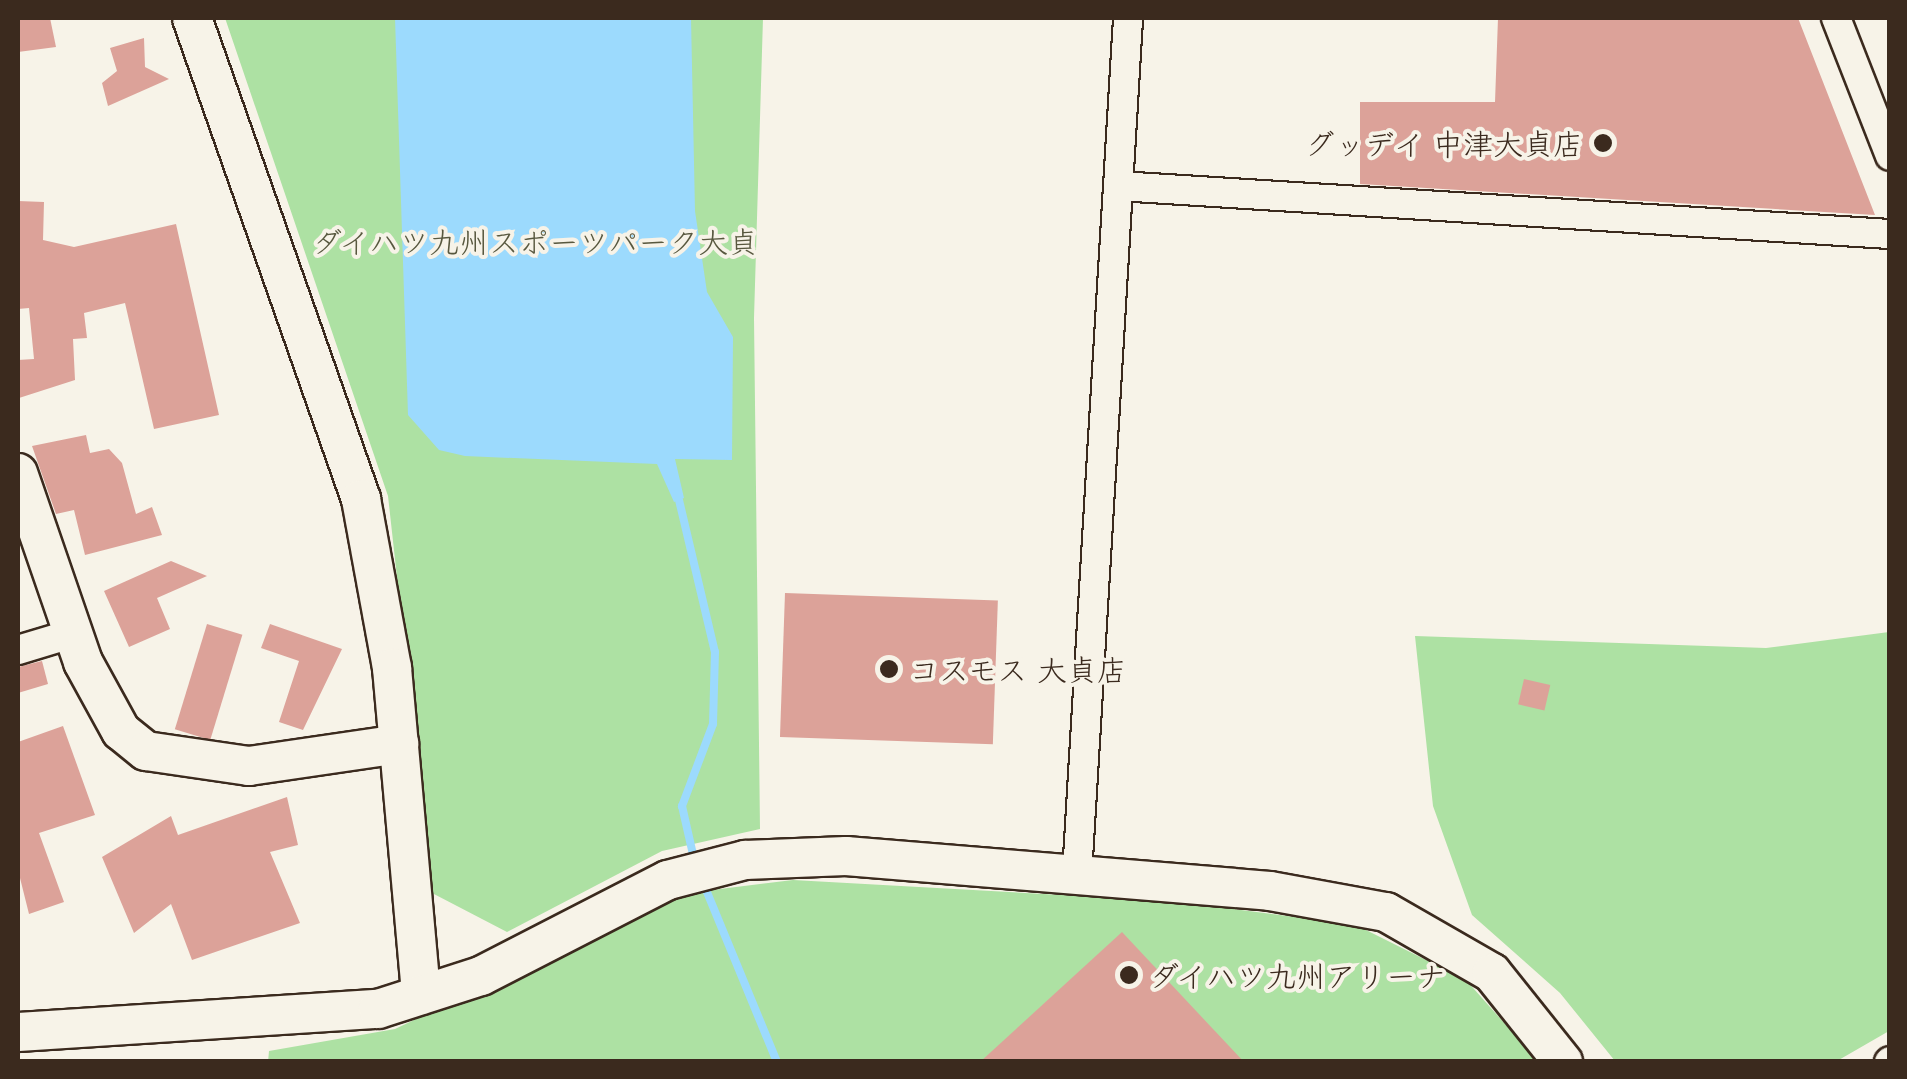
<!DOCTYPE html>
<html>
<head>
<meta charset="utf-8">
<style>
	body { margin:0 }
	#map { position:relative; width:1907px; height:1079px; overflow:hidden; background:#f7f3e8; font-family:Mali,"Klee One",sans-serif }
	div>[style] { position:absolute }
	.green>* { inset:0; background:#ade1a3 }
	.water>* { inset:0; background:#9cdafd }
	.stream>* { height:8px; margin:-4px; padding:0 4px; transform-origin:4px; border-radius:4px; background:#9cdafd }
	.building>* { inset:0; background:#dca299; transform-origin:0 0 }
	.roads { filter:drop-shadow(2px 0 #3b2a1e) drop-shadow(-2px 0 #3b2a1e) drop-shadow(0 2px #3b2a1e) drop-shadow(0 -2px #3b2a1e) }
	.street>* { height:28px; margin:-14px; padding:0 14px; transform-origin:14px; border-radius:14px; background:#f7f3e8 }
	.secondary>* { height:38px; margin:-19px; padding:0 19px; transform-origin:19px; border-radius:19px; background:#f7f3e8 }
	.dots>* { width:28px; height:28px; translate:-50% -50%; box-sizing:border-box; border:5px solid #f7f3e8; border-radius:50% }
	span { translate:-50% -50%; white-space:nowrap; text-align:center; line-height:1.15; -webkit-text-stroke:8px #f7f3e8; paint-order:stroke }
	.poi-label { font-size:30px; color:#3b2a1e }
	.right { translate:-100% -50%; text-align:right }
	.left { translate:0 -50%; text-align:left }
	.park-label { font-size:30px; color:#58583f }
	.frame { position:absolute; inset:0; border:20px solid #3b2a1e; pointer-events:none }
</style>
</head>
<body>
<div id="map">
	<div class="green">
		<div style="clip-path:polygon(225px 18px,763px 18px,754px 318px,760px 829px,662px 851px,507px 932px,432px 893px,388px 496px)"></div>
		<div style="clip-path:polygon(1889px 632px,1889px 1031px,1837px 1061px,1615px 1061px,1560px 993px,1472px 915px,1433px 806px,1415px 636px,1766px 648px)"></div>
		<div style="clip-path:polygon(793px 880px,1171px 901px,1356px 925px,1466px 980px,1538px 1061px,268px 1062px,269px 1051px,395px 1029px,680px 894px)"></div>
	</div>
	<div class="water">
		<div style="clip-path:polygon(395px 18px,691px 18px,695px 211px,707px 292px,733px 337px,732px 460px,675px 459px,684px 498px,674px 502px,657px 464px,465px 456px,439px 450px,408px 415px)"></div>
	</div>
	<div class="stream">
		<div style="left:679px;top:500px;width:156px;rotate:76.7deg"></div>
		<div style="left:715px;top:652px;width:72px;rotate:91.6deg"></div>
		<div style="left:713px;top:724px;width:88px;rotate:110.7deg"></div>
		<div style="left:682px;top:806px;width:58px;rotate:77.2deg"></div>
		<div style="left:702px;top:880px;width:197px;rotate:67.6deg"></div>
	</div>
	<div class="building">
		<div style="clip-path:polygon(18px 18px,50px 18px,56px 47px,18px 52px)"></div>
		<div style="clip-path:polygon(1498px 18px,1798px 18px,1875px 215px,1360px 184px,1360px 102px,1495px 102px)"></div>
		<div style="clip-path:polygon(144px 38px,145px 67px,169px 79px,108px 106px,102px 83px,117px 71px,110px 48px)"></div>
		<div style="clip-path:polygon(18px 201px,44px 202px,43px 240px,74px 247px,176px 224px,219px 415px,154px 429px,125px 303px,84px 313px,87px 338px,73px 339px,75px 380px,19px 398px,18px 360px,34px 359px,29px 308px,18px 309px)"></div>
		<div style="clip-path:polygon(86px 435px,90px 453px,109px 449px,122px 463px,136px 514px,152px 507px,162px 535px,85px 555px,74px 510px,56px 514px,32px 446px)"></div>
		<div style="clip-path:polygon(171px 561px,207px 576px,157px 598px,170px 629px,129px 647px,104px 591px)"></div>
		<div style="left:785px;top:593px;width:213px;height:144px;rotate:2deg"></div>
		<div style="left:207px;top:624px;width:37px;height:110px;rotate:17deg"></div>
		<div style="clip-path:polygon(270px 624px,342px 649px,303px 730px,279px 722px,299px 661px,261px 648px)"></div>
		<div style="clip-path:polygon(42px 661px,48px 684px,18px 693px,18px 667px)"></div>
		<div style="left:1524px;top:679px;width:27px;height:26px;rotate:13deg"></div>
		<div style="clip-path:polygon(63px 726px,95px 815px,39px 833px,64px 902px,29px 914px,18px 870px,18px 742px)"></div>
		<div style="clip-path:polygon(287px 797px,298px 845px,270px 852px,300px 923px,192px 960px,171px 904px,134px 933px,102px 857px,171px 816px,178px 835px)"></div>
		<div style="clip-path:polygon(1122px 932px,1244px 1062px,980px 1062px)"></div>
	</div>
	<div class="roads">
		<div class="street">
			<div style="left:1836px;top:18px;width:148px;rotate:68.6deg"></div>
			<div style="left:1118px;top:186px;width:773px;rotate:3.56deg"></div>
			<div style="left:18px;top:650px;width:55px;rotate:-16.8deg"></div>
			<div style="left:1077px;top:875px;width:859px;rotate:-86.59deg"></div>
			<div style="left:1889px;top:1062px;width:1px;rotate:-45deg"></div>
		</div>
		<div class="secondary">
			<div style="left:192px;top:18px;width:510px;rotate:70.64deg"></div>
			<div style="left:361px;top:499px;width:172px;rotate:79.6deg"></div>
			<div style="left:392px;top:668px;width:328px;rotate:84.9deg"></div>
			<div style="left:18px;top:473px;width:200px;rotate:71deg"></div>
			<div style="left:83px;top:662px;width:79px;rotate:61.2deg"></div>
			<div style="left:121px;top:731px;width:32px;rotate:39deg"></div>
			<div style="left:146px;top:751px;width:104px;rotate:8.3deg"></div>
			<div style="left:249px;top:766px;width:152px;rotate:-8.3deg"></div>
			<div style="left:18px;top:1032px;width:361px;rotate:-3.7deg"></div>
			<div style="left:378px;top:1009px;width:108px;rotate:-17.8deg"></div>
			<div style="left:481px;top:976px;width:210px;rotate:-27.2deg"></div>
			<div style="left:668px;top:880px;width:80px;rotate:-14.6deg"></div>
			<div style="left:745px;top:860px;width:101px;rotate:-2.3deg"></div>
			<div style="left:846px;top:856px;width:425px;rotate:4.7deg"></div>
			<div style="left:1270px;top:891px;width:118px;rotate:10.3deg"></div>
			<div style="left:1386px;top:912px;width:122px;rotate:29.9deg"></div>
			<div style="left:1492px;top:973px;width:114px;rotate:51.4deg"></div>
		</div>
	</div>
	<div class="dots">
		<div style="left:1603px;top:143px;background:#3b2a1e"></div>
		<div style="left:889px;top:669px;background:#3b2a1e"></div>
		<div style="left:1129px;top:975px;background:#3b2a1e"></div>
	</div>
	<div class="poi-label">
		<span class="right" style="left:1583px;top:143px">グッデイ 中津大貞店</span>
		<span class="left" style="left:909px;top:669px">コスモス 大貞店</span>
		<span class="left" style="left:1149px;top:975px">ダイハツ九州アリーナ</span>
	</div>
	<div class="park-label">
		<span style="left:535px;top:241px">ダイハツ九州スポーツパーク大貞</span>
	</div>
	<div class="frame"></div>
</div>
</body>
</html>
